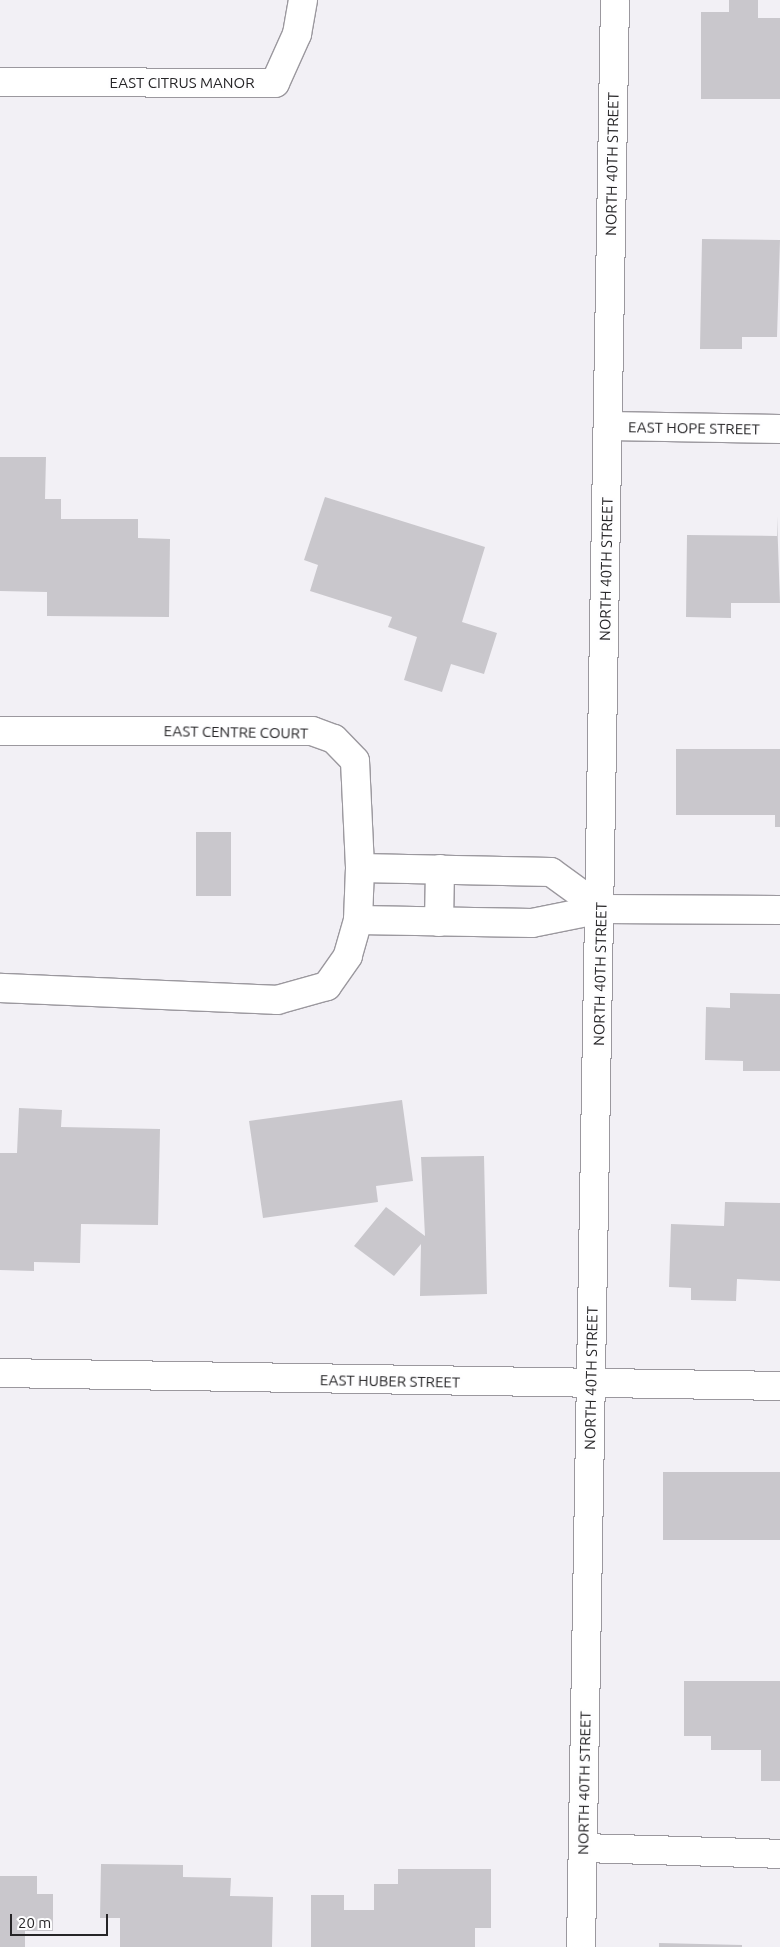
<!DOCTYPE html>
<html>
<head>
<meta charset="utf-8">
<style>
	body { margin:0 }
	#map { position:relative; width:780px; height:1947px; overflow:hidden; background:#f2f0f5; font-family:Ubuntu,sans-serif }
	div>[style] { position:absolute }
	.building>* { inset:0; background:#c9c7cc; transform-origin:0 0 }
	.roads { filter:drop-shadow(1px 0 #9b989e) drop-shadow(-1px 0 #9b989e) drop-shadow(0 1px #9b989e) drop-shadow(0 -1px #9b989e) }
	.minor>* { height:28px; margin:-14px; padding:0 14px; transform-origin:14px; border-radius:14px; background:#fff }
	span { translate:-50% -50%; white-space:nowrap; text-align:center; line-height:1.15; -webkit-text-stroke:5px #fefeff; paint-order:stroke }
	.street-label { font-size:15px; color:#262527 }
	.scale { position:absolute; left:10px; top:1914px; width:98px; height:22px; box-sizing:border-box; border:2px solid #262527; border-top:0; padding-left:6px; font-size:15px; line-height:18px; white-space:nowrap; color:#262527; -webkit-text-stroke:4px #fefeff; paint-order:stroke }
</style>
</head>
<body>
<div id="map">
	<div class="building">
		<div style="clip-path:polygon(729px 0,758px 0,758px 18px,780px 18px,780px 99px,701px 99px,701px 12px,729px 12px)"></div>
		<div style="clip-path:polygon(702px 239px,780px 240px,777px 337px,742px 337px,742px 349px,700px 349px)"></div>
		<div style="clip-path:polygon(0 457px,46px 457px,45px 499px,61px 499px,61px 519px,138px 519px,138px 538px,170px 539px,169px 617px,47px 616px,47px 592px,0 591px)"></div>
		<div style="clip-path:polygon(325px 497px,485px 547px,462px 622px,497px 633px,484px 674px,451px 664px,442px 692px,404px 680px,417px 637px,388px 627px,392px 617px,310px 591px,318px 565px,304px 560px)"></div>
		<div style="clip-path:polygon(777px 516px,780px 603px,731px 603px,731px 618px,686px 617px,687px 535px,777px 536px)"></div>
		<div style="clip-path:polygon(676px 749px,780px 749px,780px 827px,775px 827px,775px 815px,676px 815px)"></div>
		<div style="left:196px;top:832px;width:35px;height:64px"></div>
		<div style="clip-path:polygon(730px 993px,780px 994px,780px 1071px,743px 1071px,743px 1061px,705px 1060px,706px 1007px,730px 1008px)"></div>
		<div style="clip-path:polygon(402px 1100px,413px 1181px,376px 1186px,378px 1202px,263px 1218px,249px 1121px)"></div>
		<div style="clip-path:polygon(19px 1108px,62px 1110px,61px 1127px,160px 1129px,158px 1225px,81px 1224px,80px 1263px,34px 1262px,34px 1271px,0 1270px,0 1153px,17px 1153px)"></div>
		<div style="clip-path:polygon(484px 1156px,487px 1294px,420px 1296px,421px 1244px,394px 1276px,354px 1246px,386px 1207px,425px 1236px,421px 1157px)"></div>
		<div style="clip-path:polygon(725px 1202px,780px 1203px,780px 1281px,737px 1279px,736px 1301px,691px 1300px,691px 1288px,669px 1287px,671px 1224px,724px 1226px)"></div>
		<div style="left:663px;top:1472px;width:117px;height:68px"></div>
		<div style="clip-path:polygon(684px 1681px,780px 1681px,780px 1781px,761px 1781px,761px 1750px,711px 1750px,711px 1736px,684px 1736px)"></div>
		<div style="clip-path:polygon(101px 1864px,183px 1865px,183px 1877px,231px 1878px,230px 1896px,273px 1897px,272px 1947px,120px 1947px,120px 1918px,100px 1918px)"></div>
		<div style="clip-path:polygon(398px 1869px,491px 1869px,491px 1928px,475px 1928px,475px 1947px,311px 1947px,311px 1895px,344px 1895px,344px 1910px,374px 1910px,374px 1884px,398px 1884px)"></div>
		<div style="clip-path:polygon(0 1876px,37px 1876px,37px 1894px,53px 1894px,53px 1931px,25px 1931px,25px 1947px,0 1947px)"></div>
		<div style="clip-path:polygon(659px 1943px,742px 1945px,742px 1947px,659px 1947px)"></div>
	</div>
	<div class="roads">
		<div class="minor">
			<div style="left:0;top:82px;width:275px;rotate:0.2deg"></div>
			<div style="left:275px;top:83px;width:54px;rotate:-65.8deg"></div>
			<div style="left:297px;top:34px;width:35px;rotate:-80deg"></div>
			<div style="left:608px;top:426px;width:172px;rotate:1deg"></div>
			<div style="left:0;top:731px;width:312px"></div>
			<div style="left:312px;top:731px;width:23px;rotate:20deg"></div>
			<div style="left:334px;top:739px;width:30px;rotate:46deg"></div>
			<div style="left:355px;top:761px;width:107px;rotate:87.3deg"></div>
			<div style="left:360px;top:868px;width:52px;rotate:92.2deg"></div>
			<div style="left:358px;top:920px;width:37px;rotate:106deg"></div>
			<div style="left:348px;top:956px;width:37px;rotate:125deg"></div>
			<div style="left:327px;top:986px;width:52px;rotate:164.4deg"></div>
			<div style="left:277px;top:1000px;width:277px;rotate:-177.5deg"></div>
			<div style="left:360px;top:868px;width:191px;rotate:1.2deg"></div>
			<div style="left:551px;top:872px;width:63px;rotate:36deg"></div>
			<div style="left:358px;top:920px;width:174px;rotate:1deg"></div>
			<div style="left:532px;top:923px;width:71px;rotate:-11.3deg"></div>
			<div style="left:602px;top:909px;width:178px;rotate:0.3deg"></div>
			<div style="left:439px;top:922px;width:53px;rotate:-88.9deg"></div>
			<div style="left:0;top:1373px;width:780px;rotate:0.95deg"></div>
			<div style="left:583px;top:1848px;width:197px;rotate:1.7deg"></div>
			<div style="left:581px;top:1947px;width:1947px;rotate:-89deg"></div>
		</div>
	</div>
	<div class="street-label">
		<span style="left:182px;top:83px">EAST CITRUS MANOR</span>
		<span style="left:612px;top:164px;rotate:-89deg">NORTH 40TH STREET</span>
		<span style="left:694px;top:428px;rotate:1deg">EAST HOPE STREET</span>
		<span style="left:606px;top:569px;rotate:-89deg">NORTH 40TH STREET</span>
		<span style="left:236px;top:732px;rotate:1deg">EAST CENTRE COURT</span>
		<span style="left:600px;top:974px;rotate:-89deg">NORTH 40TH STREET</span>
		<span style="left:591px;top:1378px;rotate:-89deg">NORTH 40TH STREET</span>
		<span style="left:390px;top:1381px;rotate:1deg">EAST HUBER STREET</span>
		<span style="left:584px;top:1783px;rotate:-89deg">NORTH 40TH STREET</span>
	</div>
	<div class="scale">20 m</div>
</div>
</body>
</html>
